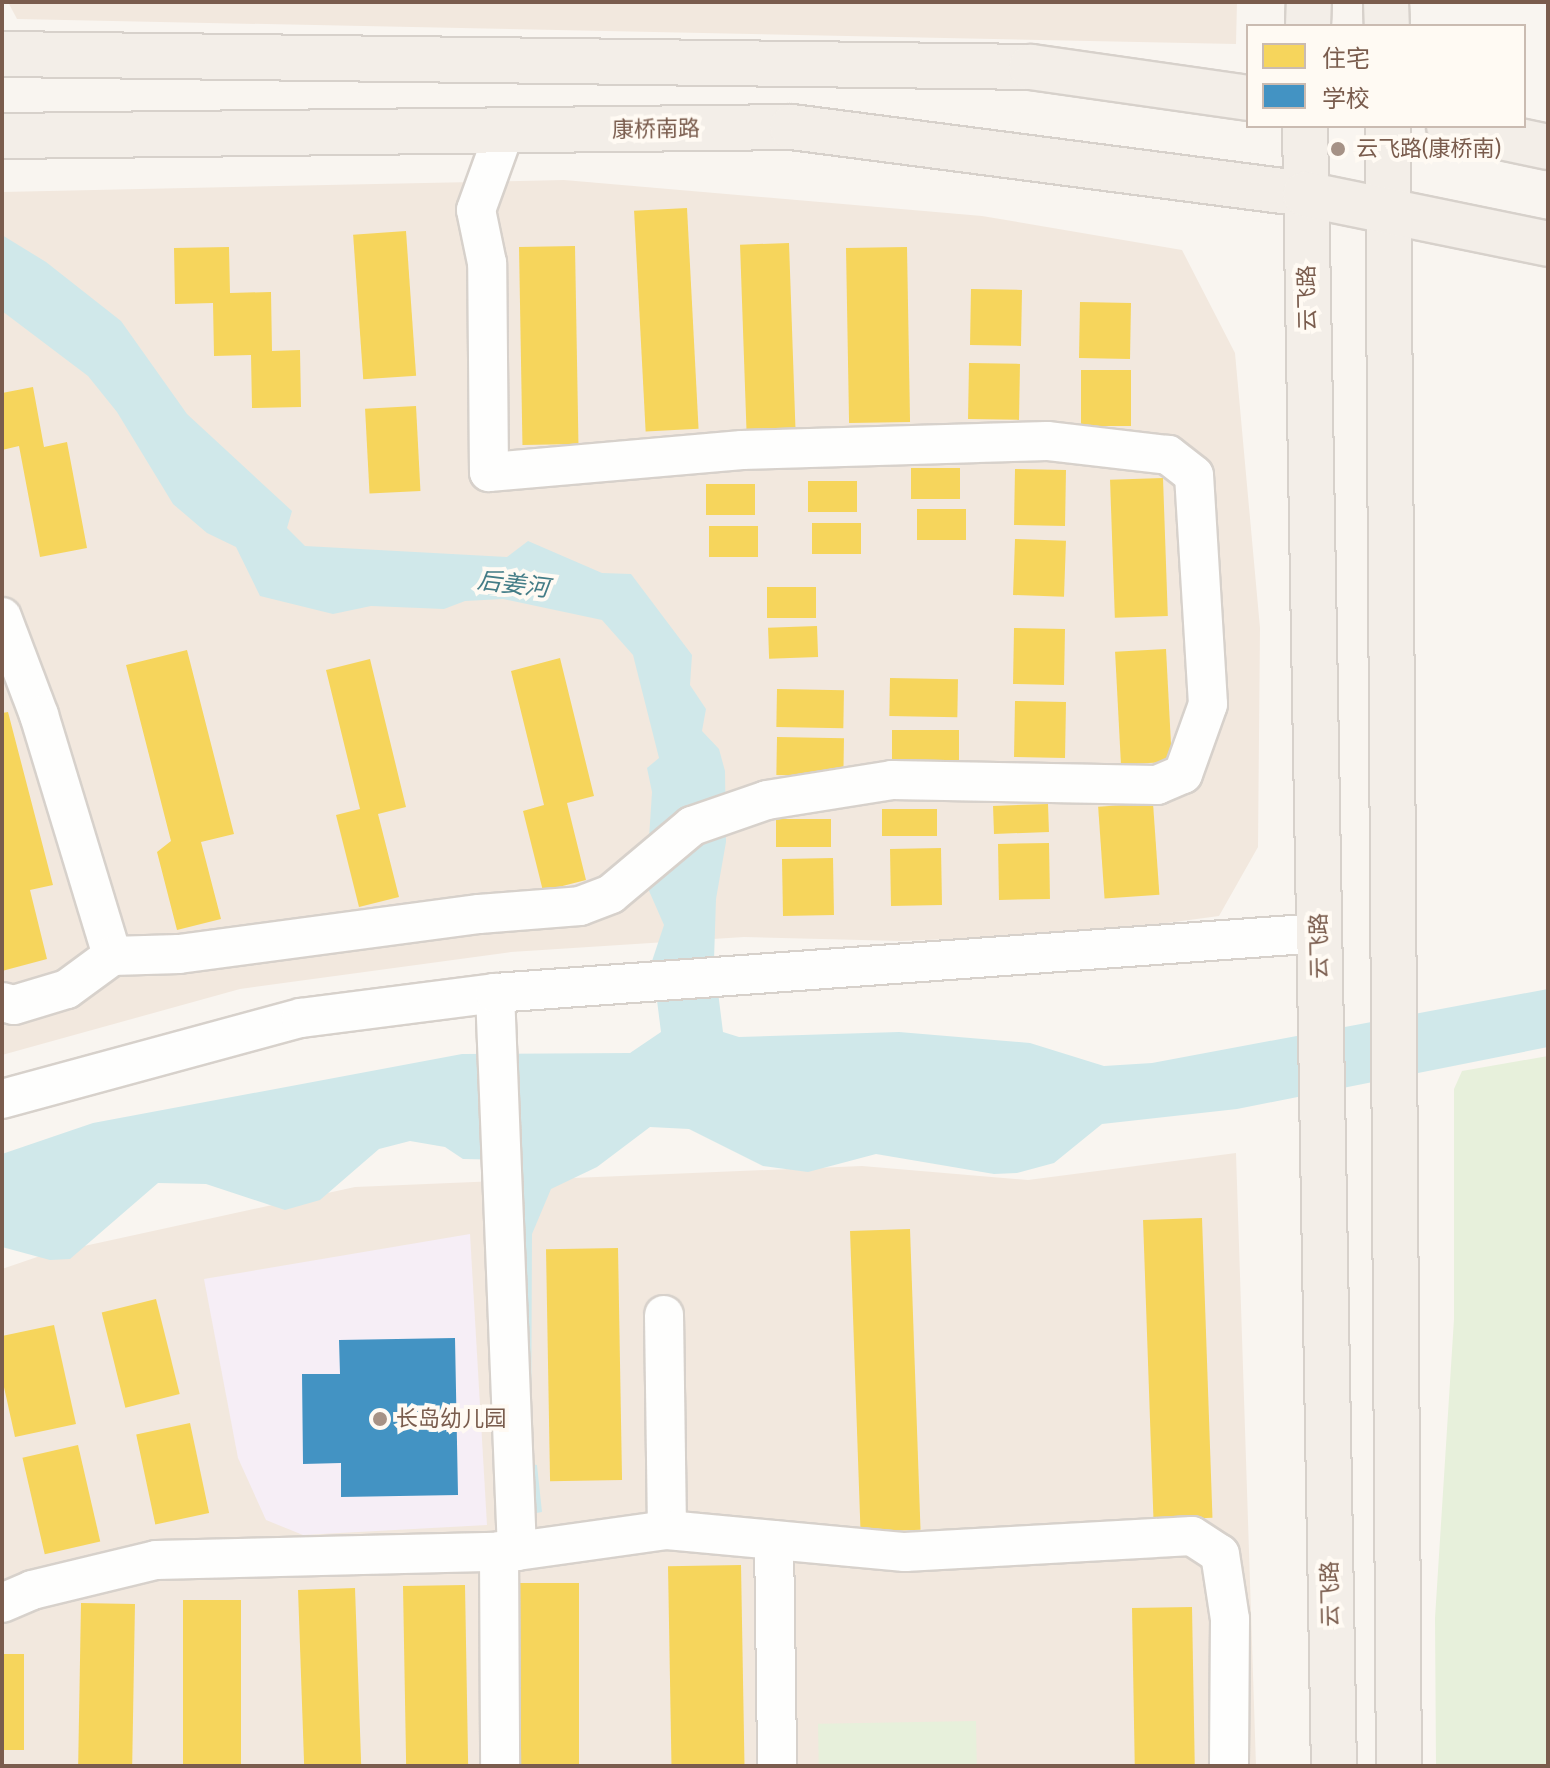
<!DOCTYPE html>
<html>
<head>
<meta charset="utf-8">
<style>
	body { margin:0 }
	#map { position:relative; width:1550px; height:1768px; overflow:hidden; background:#f9f5f0; font-family:"Fira Sans Condensed","Noto Sans SC",sans-serif }
	div>[style] { position:absolute }
	.residential>* { inset:0; background:#f2e8de }
	.education>* { inset:0; background:#f6eef6 }
	.green>* { inset:0; background:#e7f0db; transform-origin:0 0 }
	.water>* { inset:0; background:#d0e8ea }
	.homes>* { inset:0; background:#f6d55c; transform-origin:0 0 }
	.schools>* { inset:0; background:#4393c3 }
	.roads { filter:drop-shadow(2px 0 #d7d1cb) drop-shadow(-2px 0 #d7d1cb) drop-shadow(0 2px #d7d1cb) drop-shadow(0 -2px #d7d1cb) }
	.minor>* { height:38px; margin:-19px; padding:0 19px; transform-origin:19px; border-radius:19px; background:#fefefd }
	.major>* { height:44px; margin:-22px; padding:0 22px; transform-origin:22px; border-radius:22px; background:#f3eee8 }
	.dots>* { width:22px; height:22px; translate:-50% -50%; box-sizing:border-box; border:4px solid #fffaf3; border-radius:50% }
	span { translate:-50% -50%; white-space:nowrap; text-align:center; line-height:1.15; -webkit-text-stroke:8px #fffaf3; paint-order:stroke }
	.street-label { font-size:22px; color:#7a5c4d }
	.poi-label { font-size:22px; color:#7a5c4d }
	.left { translate:0 -50%; text-align:left }
	.water-label { font-size:24px; color:#437c86; font-style:italic }
	.frame { position:absolute; inset:0; border:4px solid #7a5c4d; pointer-events:none }
	.legend { position:absolute; left:1246px; top:24px; width:280px; height:104px; box-sizing:border-box; background:#fffaf3; border:2px solid #cabbb1; margin:0; padding:10px 14px; list-style:none; font-size:24px; color:#7a5c4d }
	.legend li { display:flex; align-items:center; gap:16px; height:40px }
	.legend b { width:40px; border:2px solid #cabbb1 }
</style>
</head>
<body>
<div id="map">
	<div class="residential">
		<div style="clip-path:polygon(8px 2px,1237px 2px,1236px 44px,17px 19px)"></div>
		<div style="clip-path:polygon(564px 180px,982px 216px,1182px 250px,1235px 353px,1260px 628px,1258px 847px,1219px 916px,1093px 933px,901px 941px,744px 937px,511px 952px,240px 989px,2px 1055px,2px 192px)"></div>
		<div style="clip-path:polygon(1236px 1153px,1256px 1766px,2px 1766px,2px 1269px,43px 1255px,355px 1187px,862px 1166px,1028px 1180px)"></div>
	</div>
	<div class="education">
		<div style="clip-path:polygon(470px 1234px,487px 1525px,303px 1535px,266px 1520px,238px 1458px,204px 1279px)"></div>
	</div>
	<div class="green">
		<div style="clip-path:polygon(1548px 1056px,1548px 1766px,1436px 1766px,1435px 1618px,1454px 1319px,1454px 1089px,1462px 1071px)"></div>
		<div style="left:976px;top:1721px;width:45px;height:158px;rotate:89deg"></div>
	</div>
	<div class="water">
		<div style="clip-path:polygon(2px 235px,46px 262px,121px 321px,187px 414px,292px 511px,287px 528px,305px 546px,507px 557px,528px 541px,602px 573px,631px 574px,692px 655px,690px 685px,706px 709px,702px 731px,719px 749px,725px 771px,726px 842px,716px 899px,714px 960px,723px 1032px,739px 1037px,899px 1032px,1030px 1043px,1104px 1066px,1152px 1063px,1548px 989px,1548px 1047px,1237px 1109px,1102px 1124px,1054px 1163px,1017px 1173px,994px 1174px,876px 1154px,808px 1172px,763px 1166px,689px 1129px,650px 1127px,597px 1167px,551px 1189px,532px 1234px,531px 1464px,537px 1465px,542px 1512px,524px 1515px,508px 1160px,463px 1159px,445px 1147px,410px 1141px,379px 1149px,320px 1200px,285px 1210px,206px 1184px,158px 1183px,70px 1259px,50px 1260px,2px 1247px,2px 1154px,93px 1123px,462px 1054px,630px 1053px,661px 1032px,652px 961px,664px 925px,646px 884px,652px 792px,647px 768px,659px 758px,633px 655px,602px 620px,503px 599px,465px 601px,444px 609px,371px 606px,333px 614px,260px 596px,236px 547px,207px 533px,173px 504px,117px 412px,88px 376px,2px 311px)"></div>
	</div>
	<div class="homes">
		<div style="left:687px;top:208px;width:221px;height:53px;rotate:87deg"></div>
		<div style="left:406px;top:231px;width:145px;height:53px;rotate:86deg"></div>
		<div style="left:789px;top:243px;width:186px;height:49px;rotate:88deg"></div>
		<div style="left:575px;top:246px;width:198px;height:56px;rotate:89deg"></div>
		<div style="clip-path:polygon(229px 247px,230px 293px,271px 292px,272px 351px,300px 350px,301px 407px,252px 408px,251px 355px,214px 356px,213px 303px,175px 304px,174px 248px)"></div>
		<div style="left:907px;top:247px;width:175px;height:61px;rotate:89deg"></div>
		<div style="left:971px;top:289px;width:51px;height:56px;rotate:1deg"></div>
		<div style="left:1080px;top:302px;width:51px;height:56px;rotate:1deg"></div>
		<div style="left:969px;top:363px;width:51px;height:56px;rotate:1deg"></div>
		<div style="left:1081px;top:370px;width:50px;height:56px"></div>
		<div style="clip-path:polygon(33px 387px,44px 447px,67px 442px,87px 548px,40px 557px,19px 446px,2px 450px,2px 393px)"></div>
		<div style="left:416px;top:406px;width:85px;height:51px;rotate:87deg"></div>
		<div style="left:960px;top:468px;width:31px;height:49px;rotate:90deg"></div>
		<div style="left:1015px;top:469px;width:51px;height:56px;rotate:1deg"></div>
		<div style="left:1163px;top:478px;width:138px;height:53px;rotate:88deg"></div>
		<div style="left:808px;top:481px;width:49px;height:31px"></div>
		<div style="left:706px;top:484px;width:49px;height:31px"></div>
		<div style="left:966px;top:509px;width:31px;height:49px;rotate:90deg"></div>
		<div style="left:861px;top:523px;width:31px;height:49px;rotate:90deg"></div>
		<div style="left:758px;top:526px;width:31px;height:49px;rotate:90deg"></div>
		<div style="left:1015px;top:539px;width:51px;height:56px;rotate:2deg"></div>
		<div style="left:767px;top:587px;width:49px;height:31px"></div>
		<div style="left:817px;top:626px;width:31px;height:49px;rotate:88deg"></div>
		<div style="left:1014px;top:628px;width:51px;height:56px;rotate:1deg"></div>
		<div style="left:1166px;top:649px;width:113px;height:51px;rotate:87deg"></div>
		<div style="clip-path:polygon(187px 650px,234px 834px,201px 842px,221px 919px,177px 930px,157px 852px,171px 841px,126px 665px)"></div>
		<div style="clip-path:polygon(560px 658px,594px 796px,567px 803px,586px 880px,543px 891px,523px 811px,544px 805px,511px 671px)"></div>
		<div style="clip-path:polygon(370px 659px,406px 807px,378px 814px,399px 897px,359px 907px,336px 815px,360px 809px,326px 670px)"></div>
		<div style="left:890px;top:678px;width:68px;height:38px;rotate:1deg"></div>
		<div style="left:777px;top:689px;width:67px;height:38px;rotate:1deg"></div>
		<div style="left:1015px;top:701px;width:51px;height:56px;rotate:1deg"></div>
		<div style="clip-path:polygon(8px 712px,53px 885px,30px 890px,47px 959px,2px 971px,2px 713px)"></div>
		<div style="left:892px;top:730px;width:67px;height:38px"></div>
		<div style="left:777px;top:737px;width:67px;height:38px;rotate:1deg"></div>
		<div style="left:1153px;top:803px;width:92px;height:55px;rotate:86deg"></div>
		<div style="left:1048px;top:804px;width:28px;height:55px;rotate:88deg"></div>
		<div style="left:937px;top:809px;width:27px;height:55px;rotate:90deg"></div>
		<div style="left:831px;top:819px;width:28px;height:55px;rotate:90deg"></div>
		<div style="left:1049px;top:843px;width:56px;height:51px;rotate:89deg"></div>
		<div style="left:941px;top:848px;width:57px;height:51px;rotate:89deg"></div>
		<div style="left:833px;top:858px;width:57px;height:51px;rotate:89deg"></div>
		<div style="left:1202px;top:1218px;width:300px;height:59px;rotate:88deg"></div>
		<div style="left:910px;top:1229px;width:301px;height:60px;rotate:88deg"></div>
		<div style="left:618px;top:1248px;width:232px;height:72px;rotate:89deg"></div>
		<div style="left:156px;top:1299px;width:98px;height:56px;rotate:76deg"></div>
		<div style="clip-path:polygon(54px 1325px,76px 1424px,15px 1437px,2px 1378px,2px 1336px)"></div>
		<div style="left:190px;top:1423px;width:92px;height:55px;rotate:78deg"></div>
		<div style="left:78px;top:1445px;width:99px;height:57px;rotate:77deg"></div>
		<div style="left:741px;top:1565px;width:201px;height:73px;rotate:89deg"></div>
		<div style="left:579px;top:1583px;width:183px;height:59px;rotate:90deg"></div>
		<div style="left:465px;top:1585px;width:181px;height:62px;rotate:89deg"></div>
		<div style="left:355px;top:1588px;width:178px;height:57px;rotate:88deg"></div>
		<div style="left:183px;top:1600px;width:58px;height:166px"></div>
		<div style="left:81px;top:1603px;width:54px;height:163px;rotate:1deg"></div>
		<div style="left:1192px;top:1607px;width:159px;height:60px;rotate:89deg"></div>
		<div style="left:2px;top:1654px;width:22px;height:96px"></div>
	</div>
	<div class="schools">
		<div style="clip-path:polygon(455px 1338px,458px 1495px,341px 1497px,341px 1463px,303px 1464px,302px 1374px,340px 1374px,339px 1340px)"></div>
	</div>
	<div class="roads">
		<div class="minor">
			<div style="left:2px;top:617px;width:105px;rotate:69.3deg"></div>
			<div style="left:39px;top:715px;width:252px;rotate:73.1deg"></div>
			<div style="left:495px;top:993px;width:558px;rotate:87.74deg"></div>
			<div style="left:2px;top:1002px;width:12px;rotate:14deg"></div>
			<div style="left:14px;top:1005px;width:55px;rotate:-16.8deg"></div>
			<div style="left:67px;top:989px;width:56px;rotate:-36.3deg"></div>
			<div style="left:112px;top:956px;width:67px;rotate:-1.7deg"></div>
			<div style="left:179px;top:954px;width:303px;rotate:-7.6deg"></div>
			<div style="left:479px;top:914px;width:101px;rotate:-4.5deg"></div>
			<div style="left:580px;top:906px;width:33px;rotate:-21deg"></div>
			<div style="left:611px;top:894px;width:106px;rotate:-40deg"></div>
			<div style="left:692px;top:826px;width:79px;rotate:-19.1deg"></div>
			<div style="left:767px;top:800px;width:127px;rotate:-9.1deg"></div>
			<div style="left:892px;top:780px;width:265px;rotate:1.1deg"></div>
			<div style="left:1157px;top:785px;width:28px;rotate:-23deg"></div>
			<div style="left:1183px;top:774px;width:74px;rotate:-70.3deg"></div>
			<div style="left:1208px;top:704px;width:229px;rotate:-93.5deg"></div>
			<div style="left:1194px;top:475px;width:33px;rotate:-142deg"></div>
			<div style="left:1168px;top:455px;width:122px;rotate:-173.4deg"></div>
			<div style="left:1047px;top:441px;width:305px;rotate:178.3deg"></div>
			<div style="left:742px;top:450px;width:254px;rotate:175deg"></div>
			<div style="left:489px;top:472px;width:209px;rotate:-90.5deg"></div>
			<div style="left:487px;top:263px;width:54px;rotate:-101.7deg"></div>
			<div style="left:476px;top:210px;width:85px;rotate:-70.1deg"></div>
			<div style="left:2px;top:1099px;width:310px;rotate:-15.2deg"></div>
			<div style="left:301px;top:1018px;width:196px;rotate:-7.3deg"></div>
			<div style="left:495px;top:993px;width:826px;rotate:-4.16deg"></div>
			<div style="left:664px;top:1315px;width:215px;rotate:89.2deg"></div>
			<div style="left:774px;top:1540px;width:226px;rotate:89.2deg"></div>
			<div style="left:499px;top:1551px;width:215px;rotate:89.7deg"></div>
			<div style="left:2px;top:1603px;width:33px;rotate:-23deg"></div>
			<div style="left:32px;top:1590px;width:128px;rotate:-13.6deg"></div>
			<div style="left:156px;top:1560px;width:361px;rotate:-1.4deg"></div>
			<div style="left:517px;top:1551px;width:151px;rotate:-8deg"></div>
			<div style="left:667px;top:1530px;width:239px;rotate:5.3deg"></div>
			<div style="left:905px;top:1552px;width:287px;rotate:-3.2deg"></div>
			<div style="left:1192px;top:1536px;width:33px;rotate:33deg"></div>
			<div style="left:1220px;top:1554px;width:66px;rotate:81.3deg"></div>
			<div style="left:1230px;top:1619px;width:147px;rotate:90.4deg"></div>
		</div>
		<div class="major">
			<div style="left:1386px;top:2px;width:24px;rotate:88deg"></div>
			<div style="left:1308px;top:26px;width:24px;rotate:-88deg"></div>
			<div style="left:2px;top:54px;width:1029px;rotate:0.72deg"></div>
			<div style="left:1031px;top:67px;width:219px;rotate:8.1deg"></div>
			<div style="left:1305px;top:126px;width:1640px;rotate:88.99deg"></div>
			<div style="left:1388px;top:126px;width:1640px;rotate:89.62deg"></div>
			<div style="left:1449px;top:126px;width:101px;rotate:12deg"></div>
			<div style="left:2px;top:136px;width:790px;rotate:-0.65deg"></div>
			<div style="left:792px;top:127px;width:517px;rotate:7.44deg"></div>
			<div style="left:1305px;top:194px;width:248px;rotate:11.6deg"></div>
		</div>
	</div>
	<div class="dots">
		<div style="left:1338px;top:149px;background:#a69286"></div>
		<div style="left:380px;top:1419px;background:#a69286"></div>
	</div>
	<div class="street-label">
		<span style="left:656px;top:129px;rotate:-1deg">康桥南路</span>
		<span style="left:1307px;top:298px;rotate:-91deg">云飞路</span>
		<span style="left:1319px;top:946px;rotate:-91deg">云飞路</span>
		<span style="left:1330px;top:1594px;rotate:-91deg">云飞路</span>
	</div>
	<div class="poi-label">
		<span class="left" style="left:1356px;top:149px">云飞路(康桥南)</span>
		<span class="left" style="left:396px;top:1419px">长岛幼儿园</span>
	</div>
	<div class="water-label">
		<span style="left:513px;top:585px;rotate:7deg">后姜河</span>
	</div>
	<div class="frame"></div>
	<ul class="legend">
	<li><b style="height:22px;background:#f6d55c"></b>住宅</li>
	<li><b style="height:22px;background:#4393c3"></b>学校</li>
	</ul>
</div>
</body>
</html>
